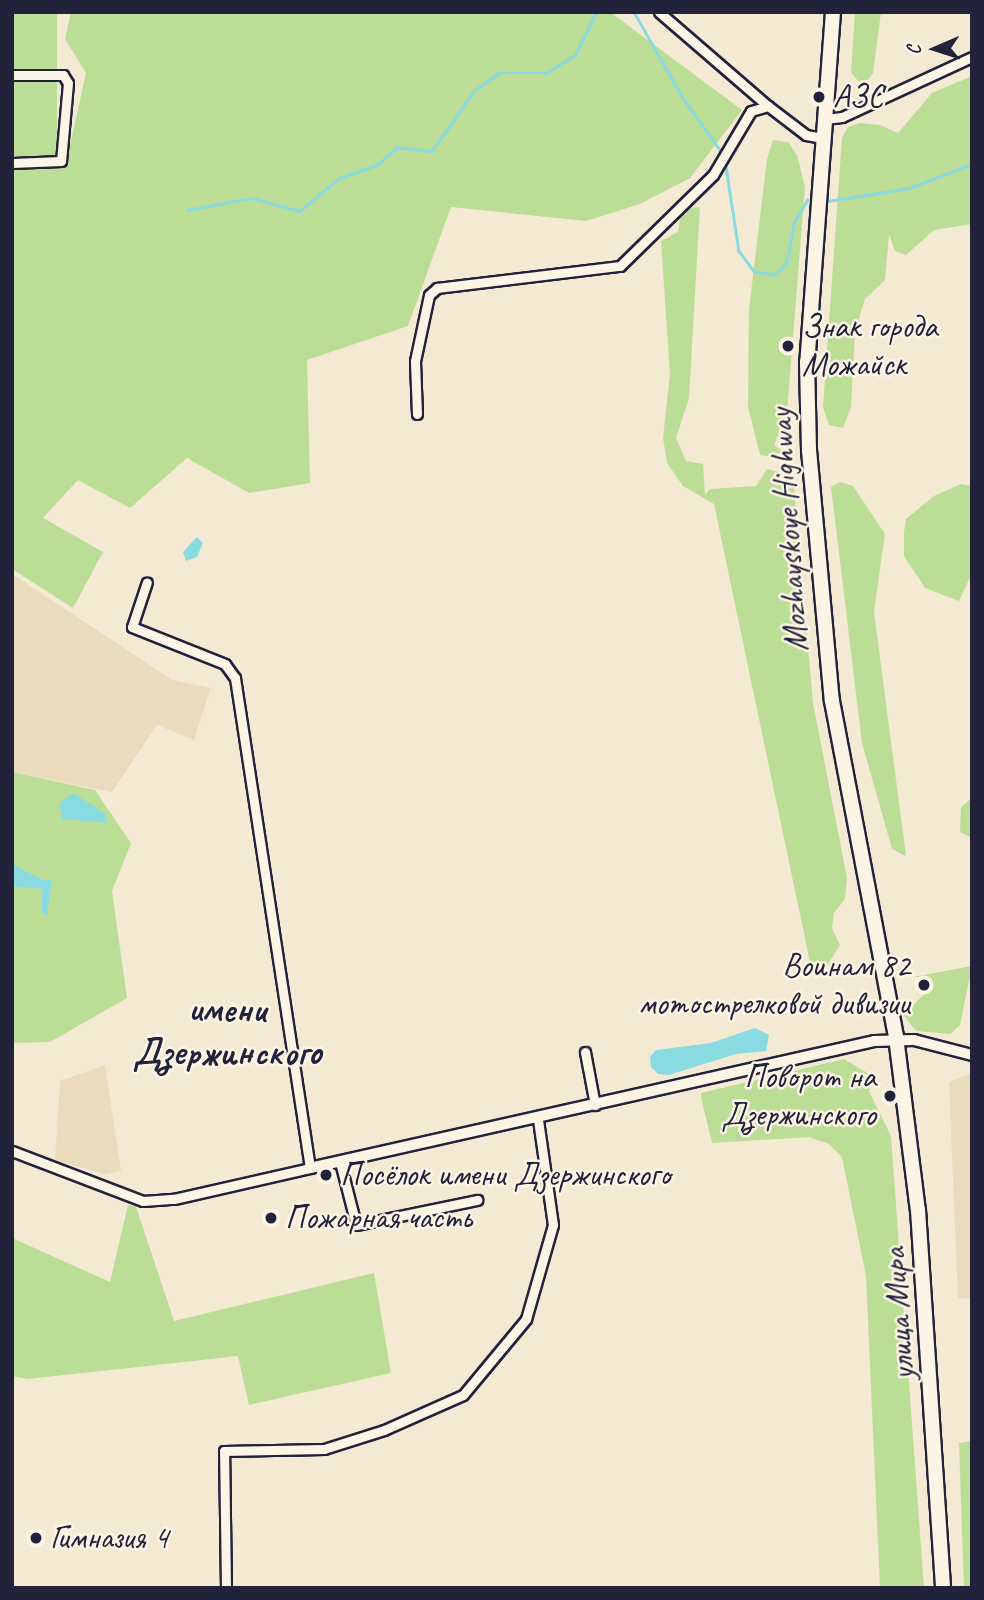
<!DOCTYPE html>
<html>
<head>
<meta charset="utf-8">
<style>
	body { margin:0 }
	#map { position:relative; width:984px; height:1600px; overflow:hidden; background:#f4e9d3; font-family:Caveat,sans-serif }
	div>[style] { position:absolute }
	.built>* { inset:0; background:#ebdbbd }
	.green>* { inset:0; background:#bcdd96; transform-origin:0 0 }
	.water>* { inset:0; background:#89dae1 }
	.stream>* { height:2.5px; margin:-1.25px; padding:0 1.25px; transform-origin:1.25px; border-radius:1.25px; background:#89dae1 }
	.roads { filter:drop-shadow(2px 0 #22223b) drop-shadow(-2px 0 #22223b) drop-shadow(0 2px #22223b) drop-shadow(0 -2px #22223b) }
	.minor>* { height:9px; margin:-4.5px; padding:0 4.5px; transform-origin:4.5px; border-radius:4.5px; background:#fcf5e5 }
	.tertiary>* { height:10px; margin:-5px; padding:0 5px; transform-origin:5px; border-radius:5px; background:#fcf5e5 }
	.primary>* { height:14px; margin:-7px; padding:0 7px; transform-origin:7px; border-radius:7px; background:#fcf5e5 }
	.dots>* { width:19px; height:19px; translate:-50% -50%; box-sizing:border-box; border:4px solid #fcf5e5; border-radius:50% }
	span { translate:-50% -50%; white-space:nowrap; text-align:center; line-height:1.15; -webkit-text-stroke:5px #fcf5e5; paint-order:stroke }
	.poi-label { font-size:33px; color:#22223b }
	.left { translate:0 -50%; text-align:left }
	.right { translate:-100% -50%; text-align:right }
	.street-label { font-size:33px; color:#22223b }
	.quarter-label { font-size:37px; color:#22223b; font-weight:700 }
	.frame { position:absolute; inset:0; border:14px solid #22223b; pointer-events:none }
	.north { position:absolute; left:900px; top:14px; width:70px; height:70px; -webkit-text-stroke:5px #fcf5e5; paint-order:stroke; rotate:267deg; font-size:19px; font-weight:700; line-height:28px; text-align:center; color:#22223b }
	.north::after { content:''; display:block; margin:auto; width:24px; height:32px; background:#22223b; clip-path:polygon(50% 0,100% 100%,50% 72%,0 100%) }
</style>
</head>
<body>
<div id="map">
	<div class="built">
		<div style="clip-path:polygon(12px 574px,172px 680px,211px 688px,194px 740px,157px 725px,112px 792px,12px 772px)"></div>
		<div style="clip-path:polygon(105px 1065px,121px 1171px,104px 1174px,55px 1160px,60px 1081px)"></div>
		<div style="clip-path:polygon(972px 1073px,972px 1298px,958px 1299px,949px 1082px)"></div>
	</div>
	<div class="green">
		<div style="left:12px;top:12px;width:45px;height:144px"></div>
		<div style="clip-path:polygon(71px 12px,610px 12px,742px 110px,690px 178px,640px 204px,586px 221px,451px 207px,408px 326px,307px 360px,310px 483px,249px 493px,187px 458px,130px 508px,78px 480px,43px 518px,103px 552px,73px 608px,12px 569px,12px 169px,65px 168px,86px 73px,65px 39px)"></div>
		<div style="clip-path:polygon(855px 12px,881px 12px,873px 73px,868px 80px,858px 81px,851px 72px)"></div>
		<div style="clip-path:polygon(972px 76px,972px 224px,934px 230px,906px 255px,895px 251px,889px 234px,885px 280px,865px 299px,855px 332px,851px 407px,843px 428px,829px 425px,823px 407px,842px 138px,848px 127px,860px 123px,880px 125px,898px 133px,932px 93px)"></div>
		<div style="clip-path:polygon(773px 140px,788px 142px,797px 155px,805px 187px,787px 412px,774px 445px,784px 452px,766px 456px,760px 455px,748px 407px,749px 309px,767px 159px)"></div>
		<div style="clip-path:polygon(700px 207px,689px 398px,676px 438px,686px 461px,703px 464px,705px 495px,710px 489px,756px 486px,767px 469px,793px 476px,813px 703px,847px 878px,845px 899px,834px 913px,832px 928px,840px 945px,823px 972px,811px 967px,714px 504px,683px 486px,667px 463px,663px 438px,670px 374px,661px 241px,678px 232px,680px 219px,691px 208px)"></div>
		<div style="clip-path:polygon(840px 482px,853px 486px,885px 534px,874px 612px,906px 856px,892px 849px,862px 743px,831px 487px)"></div>
		<div style="clip-path:polygon(961px 484px,972px 486px,972px 573px,959px 601px,925px 588px,904px 556px,904px 532px,906px 519px,934px 496px)"></div>
		<div style="clip-path:polygon(12px 772px,95px 790px,131px 843px,112px 891px,127px 998px,50px 1042px,12px 1043px)"></div>
		<div style="clip-path:polygon(972px 798px,972px 838px,960px 832px,961px 807px)"></div>
		<div style="clip-path:polygon(972px 966px,960px 1025px,950px 1034px,916px 1031px,904px 1015px,926px 992px,930px 978px,913px 977px)"></div>
		<div style="clip-path:polygon(844px 1059px,872px 1076px,869px 1091px,891px 1136px,924px 1588px,880px 1588px,866px 1276px,842px 1157px,829px 1144px,809px 1137px,712px 1143px,701px 1097px,701px 1093px)"></div>
		<div style="clip-path:polygon(128px 1205px,136px 1207px,174px 1321px,374px 1273px,391px 1373px,249px 1405px,238px 1356px,28px 1379px,12px 1376px,12px 1238px,110px 1282px)"></div>
		<div style="clip-path:polygon(972px 1441px,972px 1588px,964px 1588px,959px 1443px)"></div>
	</div>
	<div class="water">
		<div style="clip-path:polygon(197px 537px,203px 543px,197px 557px,186px 561px,183px 552px)"></div>
		<div style="clip-path:polygon(74px 793px,105px 814px,107px 823px,62px 819px,59px 803px)"></div>
		<div style="clip-path:polygon(12px 864px,43px 880px,52px 880px,47px 915px,42px 913px,42px 889px,12px 886px)"></div>
		<div style="clip-path:polygon(755px 1028px,769px 1035px,766px 1051px,736px 1054px,669px 1075px,658px 1074px,651px 1067px,650px 1057px,656px 1050px,711px 1043px)"></div>
	</div>
	<div class="stream">
		<div style="left:634px;top:12px;width:99px;rotate:60.3deg"></div>
		<div style="left:683px;top:98px;width:69px;rotate:54.5deg"></div>
		<div style="left:725px;top:160px;width:92px;rotate:81.3deg"></div>
		<div style="left:739px;top:251px;width:25px;rotate:53deg"></div>
		<div style="left:754px;top:271px;width:20px;rotate:11deg"></div>
		<div style="left:774px;top:275px;width:16px;rotate:-43deg"></div>
		<div style="left:786px;top:264px;width:43px;rotate:-79.2deg"></div>
		<div style="left:794px;top:222px;width:26px;rotate:-59deg"></div>
		<div style="left:828px;top:201px;width:82px;rotate:-9.1deg"></div>
		<div style="left:909px;top:188px;width:67px;rotate:-20.9deg"></div>
		<div style="left:187px;top:210px;width:66px;rotate:-10.5deg"></div>
		<div style="left:252px;top:198px;width:50px;rotate:15.2deg"></div>
		<div style="left:300px;top:211px;width:51px;rotate:-40.2deg"></div>
		<div style="left:339px;top:178px;width:40px;rotate:-18.9deg"></div>
		<div style="left:377px;top:165px;width:27px;rotate:-42deg"></div>
		<div style="left:397px;top:147px;width:35px;rotate:7deg"></div>
		<div style="left:432px;top:151px;width:73px;rotate:-55deg"></div>
		<div style="left:474px;top:91px;width:31px;rotate:-36deg"></div>
		<div style="left:499px;top:73px;width:47px"></div>
		<div style="left:546px;top:73px;width:34px;rotate:-32deg"></div>
		<div style="left:575px;top:55px;width:48px;rotate:-64deg"></div>
	</div>
	<div class="roads">
		<div class="minor">
			<div style="left:659px;top:12px;width:144px;rotate:40.8deg"></div>
			<div style="left:768px;top:106px;width:48px;rotate:37.3deg"></div>
			<div style="left:806px;top:135px;width:17px;rotate:10deg"></div>
			<div style="left:12px;top:75px;width:51px"></div>
			<div style="left:63px;top:75px;width:9px;rotate:58deg"></div>
			<div style="left:68px;top:83px;width:78px;rotate:95.1deg"></div>
			<div style="left:61px;top:161px;width:49px;rotate:177.7deg"></div>
			<div style="left:825px;top:119px;width:17px;rotate:-7deg"></div>
			<div style="left:842px;top:117px;width:143px;rotate:-24.8deg"></div>
			<div style="left:417px;top:414px;width:53px;rotate:-92.2deg"></div>
			<div style="left:415px;top:361px;width:67px;rotate:-78deg"></div>
			<div style="left:429px;top:295px;width:11px;rotate:-41deg"></div>
			<div style="left:437px;top:288px;width:184px;rotate:-6.9deg"></div>
			<div style="left:620px;top:266px;width:130px;rotate:-44.4deg"></div>
			<div style="left:713px;top:175px;width:74px;rotate:-59.3deg"></div>
			<div style="left:751px;top:111px;width:18px;rotate:-16deg"></div>
			<div style="left:585px;top:1052px;width:54px;rotate:79.3deg"></div>
			<div style="left:12px;top:1151px;width:140px;rotate:20.9deg"></div>
			<div style="left:143px;top:1201px;width:31px;rotate:-4deg"></div>
			<div style="left:174px;top:1199px;width:139px;rotate:-12.8deg"></div>
			<div style="left:310px;top:1168px;width:496px;rotate:-98.7deg"></div>
			<div style="left:235px;top:678px;width:17px;rotate:-126deg"></div>
			<div style="left:225px;top:664px;width:100px;rotate:-158.3deg"></div>
			<div style="left:132px;top:627px;width:47px;rotate:-71.6deg"></div>
			<div style="left:340px;top:1162px;width:65px;rotate:75.7deg"></div>
			<div style="left:356px;top:1225px;width:124px;rotate:-11.7deg"></div>
			<div style="left:226px;top:1588px;width:137px;rotate:-90.8deg"></div>
			<div style="left:224px;top:1451px;width:100px;rotate:-1.1deg"></div>
			<div style="left:324px;top:1449px;width:63px;rotate:-17.6deg"></div>
			<div style="left:384px;top:1430px;width:86px;rotate:-23.9deg"></div>
			<div style="left:463px;top:1395px;width:99px;rotate:-50.3deg"></div>
			<div style="left:526px;top:1319px;width:98px;rotate:-74deg"></div>
			<div style="left:553px;top:1225px;width:107px;rotate:-98.1deg"></div>
		</div>
		<div class="tertiary">
			<div style="left:310px;top:1168px;width:578px;rotate:-12.69deg"></div>
			<div style="left:874px;top:1041px;width:40px;rotate:-1.4deg"></div>
			<div style="left:914px;top:1040px;width:60px;rotate:14.5deg"></div>
		</div>
		<div class="primary">
			<div style="left:833px;top:12px;width:351px;rotate:94.2deg"></div>
			<div style="left:807px;top:362px;width:88px;rotate:88.7deg"></div>
			<div style="left:809px;top:450px;width:252px;rotate:84.8deg"></div>
			<div style="left:832px;top:701px;width:342px;rotate:79.2deg"></div>
			<div style="left:896px;top:1037px;width:174px;rotate:82.8deg"></div>
			<div style="left:918px;top:1210px;width:379px;rotate:86.2deg"></div>
		</div>
	</div>
	<div class="dots">
		<div style="left:819px;top:97px;background:#22223b"></div>
		<div style="left:788px;top:346px;background:#22223b"></div>
		<div style="left:924px;top:985px;background:#22223b"></div>
		<div style="left:890px;top:1096px;background:#22223b"></div>
		<div style="left:326px;top:1175px;background:#22223b"></div>
		<div style="left:271px;top:1218px;background:#22223b"></div>
		<div style="left:36px;top:1538px;background:#22223b"></div>
	</div>
	<div class="poi-label">
		<span class="left" style="left:833px;top:97px">АЗС</span>
		<span class="left" style="left:802px;top:346px">Знак города<br>Можайск</span>
		<span class="right" style="left:910px;top:985px">Воинам 82<br>мотострелковой дивизии</span>
		<span class="right" style="left:876px;top:1096px">Поворот на<br>Дзержинского</span>
		<span class="left" style="left:340px;top:1175px">Посёлок имени Дзержинского</span>
		<span class="left" style="left:285px;top:1218px">Пожарная часть</span>
		<span class="left" style="left:50px;top:1538px">Гимназия 4</span>
	</div>
	<div class="street-label">
		<span style="left:789px;top:530px;rotate:-94deg">Mozhayskoye Highway</span>
		<span style="left:899px;top:1314px;rotate:-94deg">улица Мира</span>
	</div>
	<div class="quarter-label">
		<span style="left:227px;top:1031px">имени<br>Дзержинского</span>
	</div>
	<div class="frame"></div>
	<div class="north">С</div>
</div>
</body>
</html>
